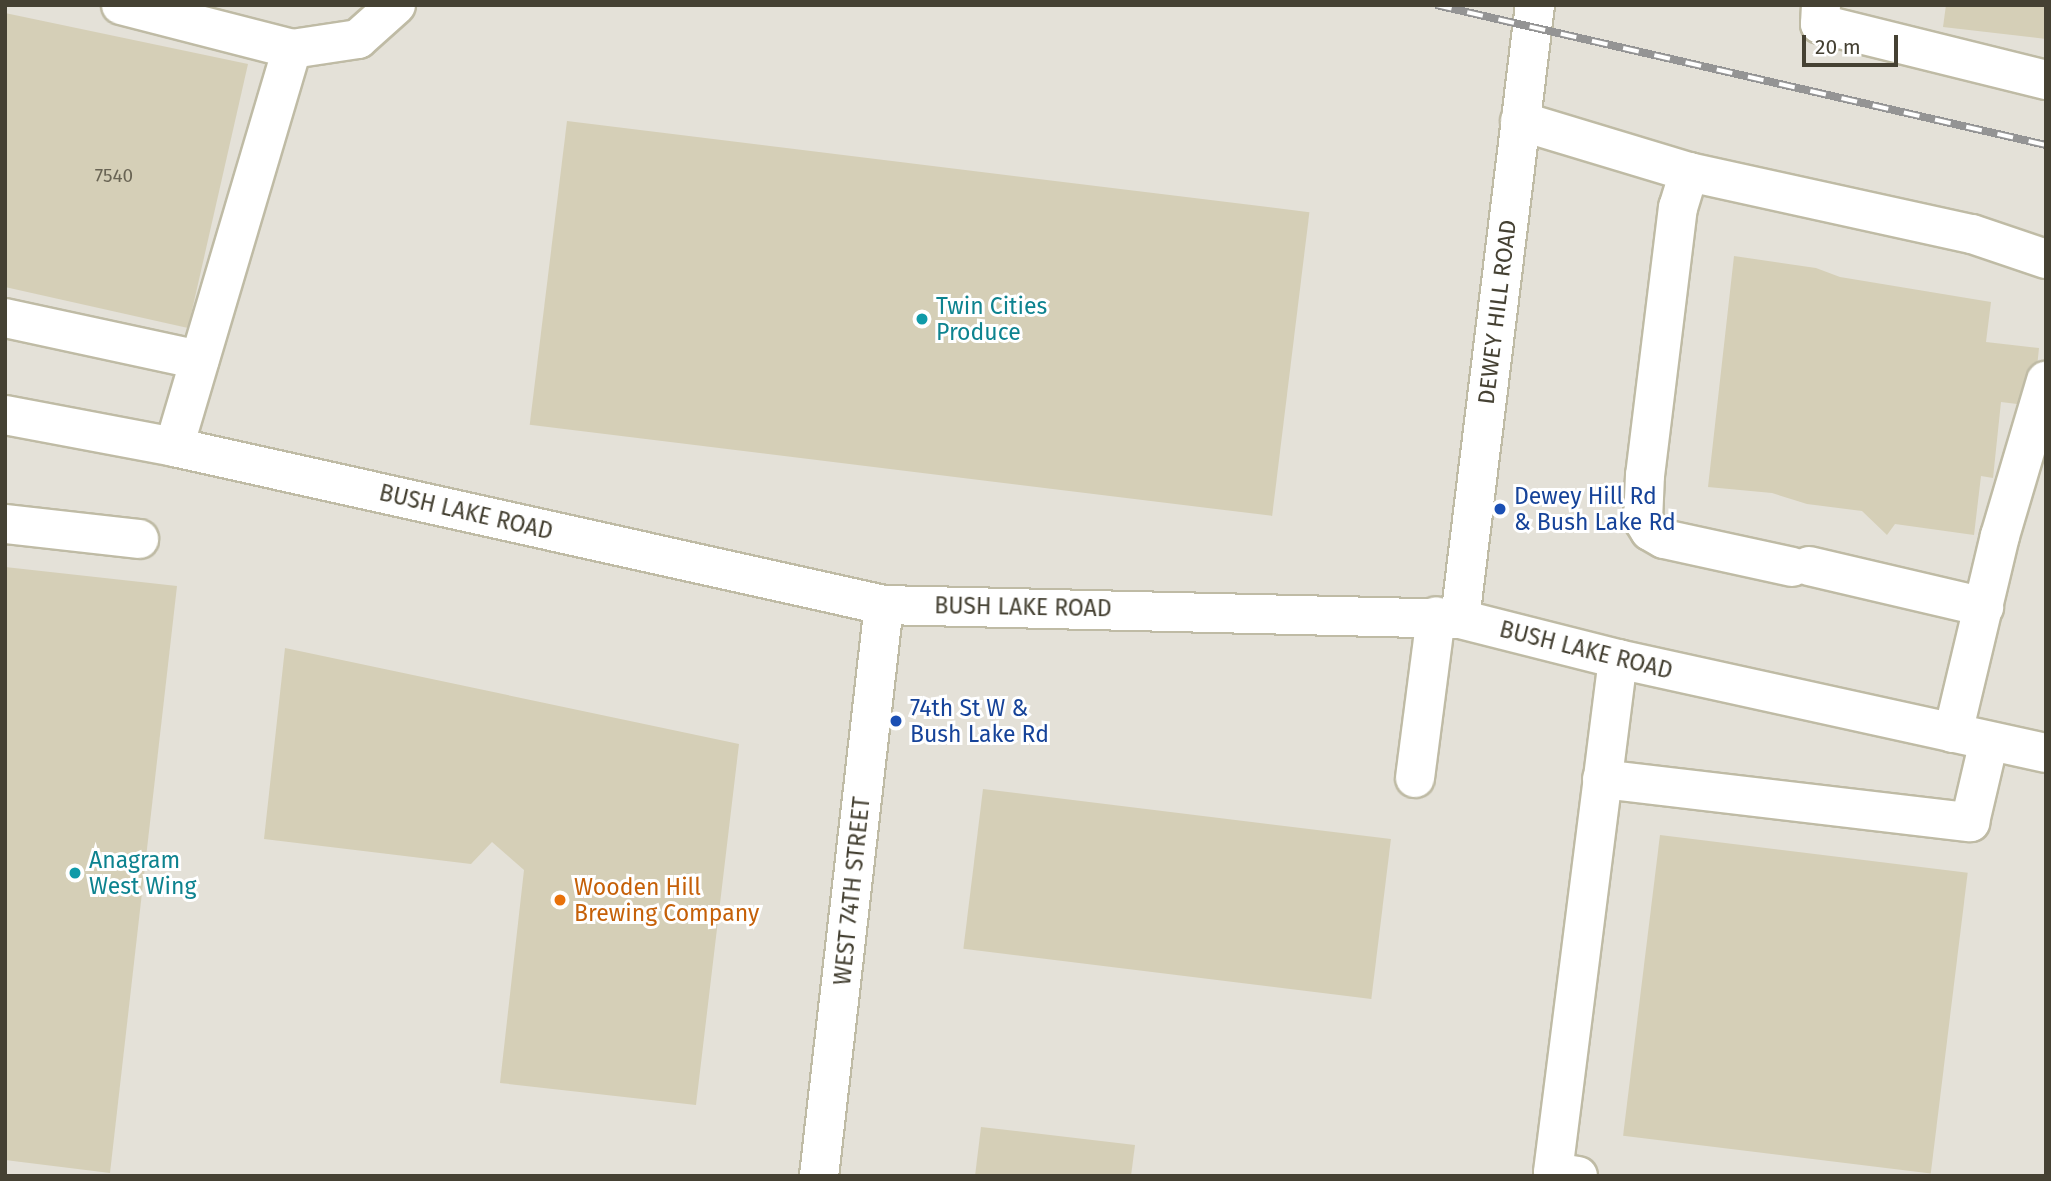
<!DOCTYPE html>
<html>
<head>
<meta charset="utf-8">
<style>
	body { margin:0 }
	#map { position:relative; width:2051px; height:1181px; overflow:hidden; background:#f3f1e3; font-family:"Fira Sans",sans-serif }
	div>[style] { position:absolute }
	.industrial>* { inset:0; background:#e4e1d8; transform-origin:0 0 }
	.building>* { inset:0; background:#d5cfb7; transform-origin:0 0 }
	.roads { filter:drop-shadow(2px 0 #bfbba5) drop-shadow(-2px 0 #bfbba5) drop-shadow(0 2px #bfbba5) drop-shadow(0 -2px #bfbba5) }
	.minor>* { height:38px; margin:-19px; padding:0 19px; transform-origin:19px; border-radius:19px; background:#fff }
	.rail>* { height:8px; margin-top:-4px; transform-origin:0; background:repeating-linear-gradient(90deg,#fff 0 16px,#949494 0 32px); box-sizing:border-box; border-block:2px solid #949494 }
	.dots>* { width:19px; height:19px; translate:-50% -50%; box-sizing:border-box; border:4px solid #fff; border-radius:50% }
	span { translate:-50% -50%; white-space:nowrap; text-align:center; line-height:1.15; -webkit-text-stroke:6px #fff; paint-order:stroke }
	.number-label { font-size:19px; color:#696454 }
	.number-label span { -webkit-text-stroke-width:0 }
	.culture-label { font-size:23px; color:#0d838f }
	.left { translate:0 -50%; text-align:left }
	.street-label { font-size:23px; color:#454133 }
	.transit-label { font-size:23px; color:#164399 }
	.food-label { font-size:23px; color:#c56008 }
	.frame { position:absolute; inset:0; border:7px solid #454133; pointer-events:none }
	.scale { position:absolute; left:1802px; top:35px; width:96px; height:32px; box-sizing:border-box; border:4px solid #454133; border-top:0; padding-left:9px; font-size:21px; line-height:24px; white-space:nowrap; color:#454133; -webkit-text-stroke:5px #fff; paint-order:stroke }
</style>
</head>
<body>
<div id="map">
	<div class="industrial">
		<div style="left:5px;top:5px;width:2041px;height:1171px"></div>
	</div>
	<div class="building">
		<div style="clip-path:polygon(1946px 5px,2046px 5px,2046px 39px,1943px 27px)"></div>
		<div style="clip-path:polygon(5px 13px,248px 64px,188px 328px,5px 287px)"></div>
		<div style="left:567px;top:121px;width:748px;height:306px;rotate:7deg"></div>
		<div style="clip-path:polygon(1734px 256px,1816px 268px,1840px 277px,1991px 302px,1986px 342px,2039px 348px,2033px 406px,2001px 402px,1993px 478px,1981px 476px,1974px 535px,1895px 524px,1887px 535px,1862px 511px,1807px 504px,1772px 493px,1708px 487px)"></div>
		<div style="clip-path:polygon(5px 567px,177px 586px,110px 1173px,5px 1160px)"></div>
		<div style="clip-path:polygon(285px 648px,739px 744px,696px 1105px,500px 1083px,524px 870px,492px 842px,471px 864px,264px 839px)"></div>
		<div style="left:983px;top:789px;width:411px;height:161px;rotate:7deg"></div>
		<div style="left:1660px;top:835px;width:310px;height:303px;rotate:7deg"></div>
		<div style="clip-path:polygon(981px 1127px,1135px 1145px,1131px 1176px,975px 1176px)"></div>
	</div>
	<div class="roads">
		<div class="minor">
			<div style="left:121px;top:5px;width:177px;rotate:14.4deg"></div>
			<div style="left:1821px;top:5px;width:19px;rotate:93deg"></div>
			<div style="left:1820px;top:24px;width:233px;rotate:13.9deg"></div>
			<div style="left:1520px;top:121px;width:177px;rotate:16.8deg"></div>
			<div style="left:1689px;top:172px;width:290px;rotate:12.4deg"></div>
			<div style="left:1972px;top:234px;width:78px;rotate:18.7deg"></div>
			<div style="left:1689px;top:172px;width:37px;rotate:107deg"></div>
			<div style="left:1678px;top:207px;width:270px;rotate:97deg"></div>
			<div style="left:1645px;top:475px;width:45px;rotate:92.5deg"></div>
			<div style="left:1643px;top:520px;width:13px;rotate:58deg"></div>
			<div style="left:1650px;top:531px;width:16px;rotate:30deg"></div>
			<div style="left:1664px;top:539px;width:131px;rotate:12.3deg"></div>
			<div style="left:5px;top:318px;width:199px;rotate:12.2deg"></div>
			<div style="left:5px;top:415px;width:172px;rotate:10.7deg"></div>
			<div style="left:174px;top:447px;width:727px;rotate:12.55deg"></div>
			<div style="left:884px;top:605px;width:576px;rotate:1.39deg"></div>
			<div style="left:1460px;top:619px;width:163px;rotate:14.2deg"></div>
			<div style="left:1618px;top:659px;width:438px;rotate:12.4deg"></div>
			<div style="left:174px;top:447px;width:415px;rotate:-73.5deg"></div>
			<div style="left:292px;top:49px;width:67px;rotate:-8.6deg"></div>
			<div style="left:358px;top:39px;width:51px;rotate:-41.8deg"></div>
			<div style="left:5px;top:524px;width:135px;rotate:6.4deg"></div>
			<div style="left:1809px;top:566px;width:180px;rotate:13.2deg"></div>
			<div style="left:1460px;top:619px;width:619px;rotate:-83.04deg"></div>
			<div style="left:1953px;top:733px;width:203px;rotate:-76.6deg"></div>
			<div style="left:2000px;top:536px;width:162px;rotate:-73.5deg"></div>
			<div style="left:1415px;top:778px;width:163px;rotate:-82.6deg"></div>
			<div style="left:1602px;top:779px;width:371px;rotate:6.7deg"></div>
			<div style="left:1970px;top:822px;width:83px;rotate:-76.8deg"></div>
			<div style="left:819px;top:1176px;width:575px;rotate:-83.51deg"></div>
			<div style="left:1578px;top:1176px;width:25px;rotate:-171deg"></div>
			<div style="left:1553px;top:1172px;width:517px;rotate:-82.78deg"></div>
		</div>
	</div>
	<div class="rail">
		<div style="left:1436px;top:5px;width:626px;rotate:12.93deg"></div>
	</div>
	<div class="dots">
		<div style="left:922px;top:319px;background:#0f9aa8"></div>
		<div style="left:1500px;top:509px;background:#1a4fb4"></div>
		<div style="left:896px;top:721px;background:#1a4fb4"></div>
		<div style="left:75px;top:873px;background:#0f9aa8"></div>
		<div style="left:560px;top:900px;background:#e8710a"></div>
	</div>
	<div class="number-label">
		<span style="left:114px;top:176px">7540</span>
	</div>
	<div class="culture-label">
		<span class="left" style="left:936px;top:319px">Twin Cities<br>Produce</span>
		<span class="left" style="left:89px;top:873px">Anagram<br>West Wing</span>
	</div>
	<div class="street-label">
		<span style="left:1497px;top:312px;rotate:-83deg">DEWEY HILL ROAD</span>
		<span style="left:466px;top:512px;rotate:13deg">BUSH LAKE ROAD</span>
		<span style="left:1023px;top:607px;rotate:1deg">BUSH LAKE ROAD</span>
		<span style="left:1586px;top:650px;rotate:14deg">BUSH LAKE ROAD</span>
		<span style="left:852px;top:891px;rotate:-84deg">WEST 74TH STREET</span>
	</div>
	<div class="transit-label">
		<span class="left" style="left:1514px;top:509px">Dewey Hill Rd<br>&amp; Bush Lake Rd</span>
		<span class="left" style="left:910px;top:721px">74th St W &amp;<br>Bush Lake Rd</span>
	</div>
	<div class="food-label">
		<span class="left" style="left:574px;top:900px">Wooden Hill<br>Brewing Company</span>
	</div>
	<div class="frame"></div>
	<div class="scale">20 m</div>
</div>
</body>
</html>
